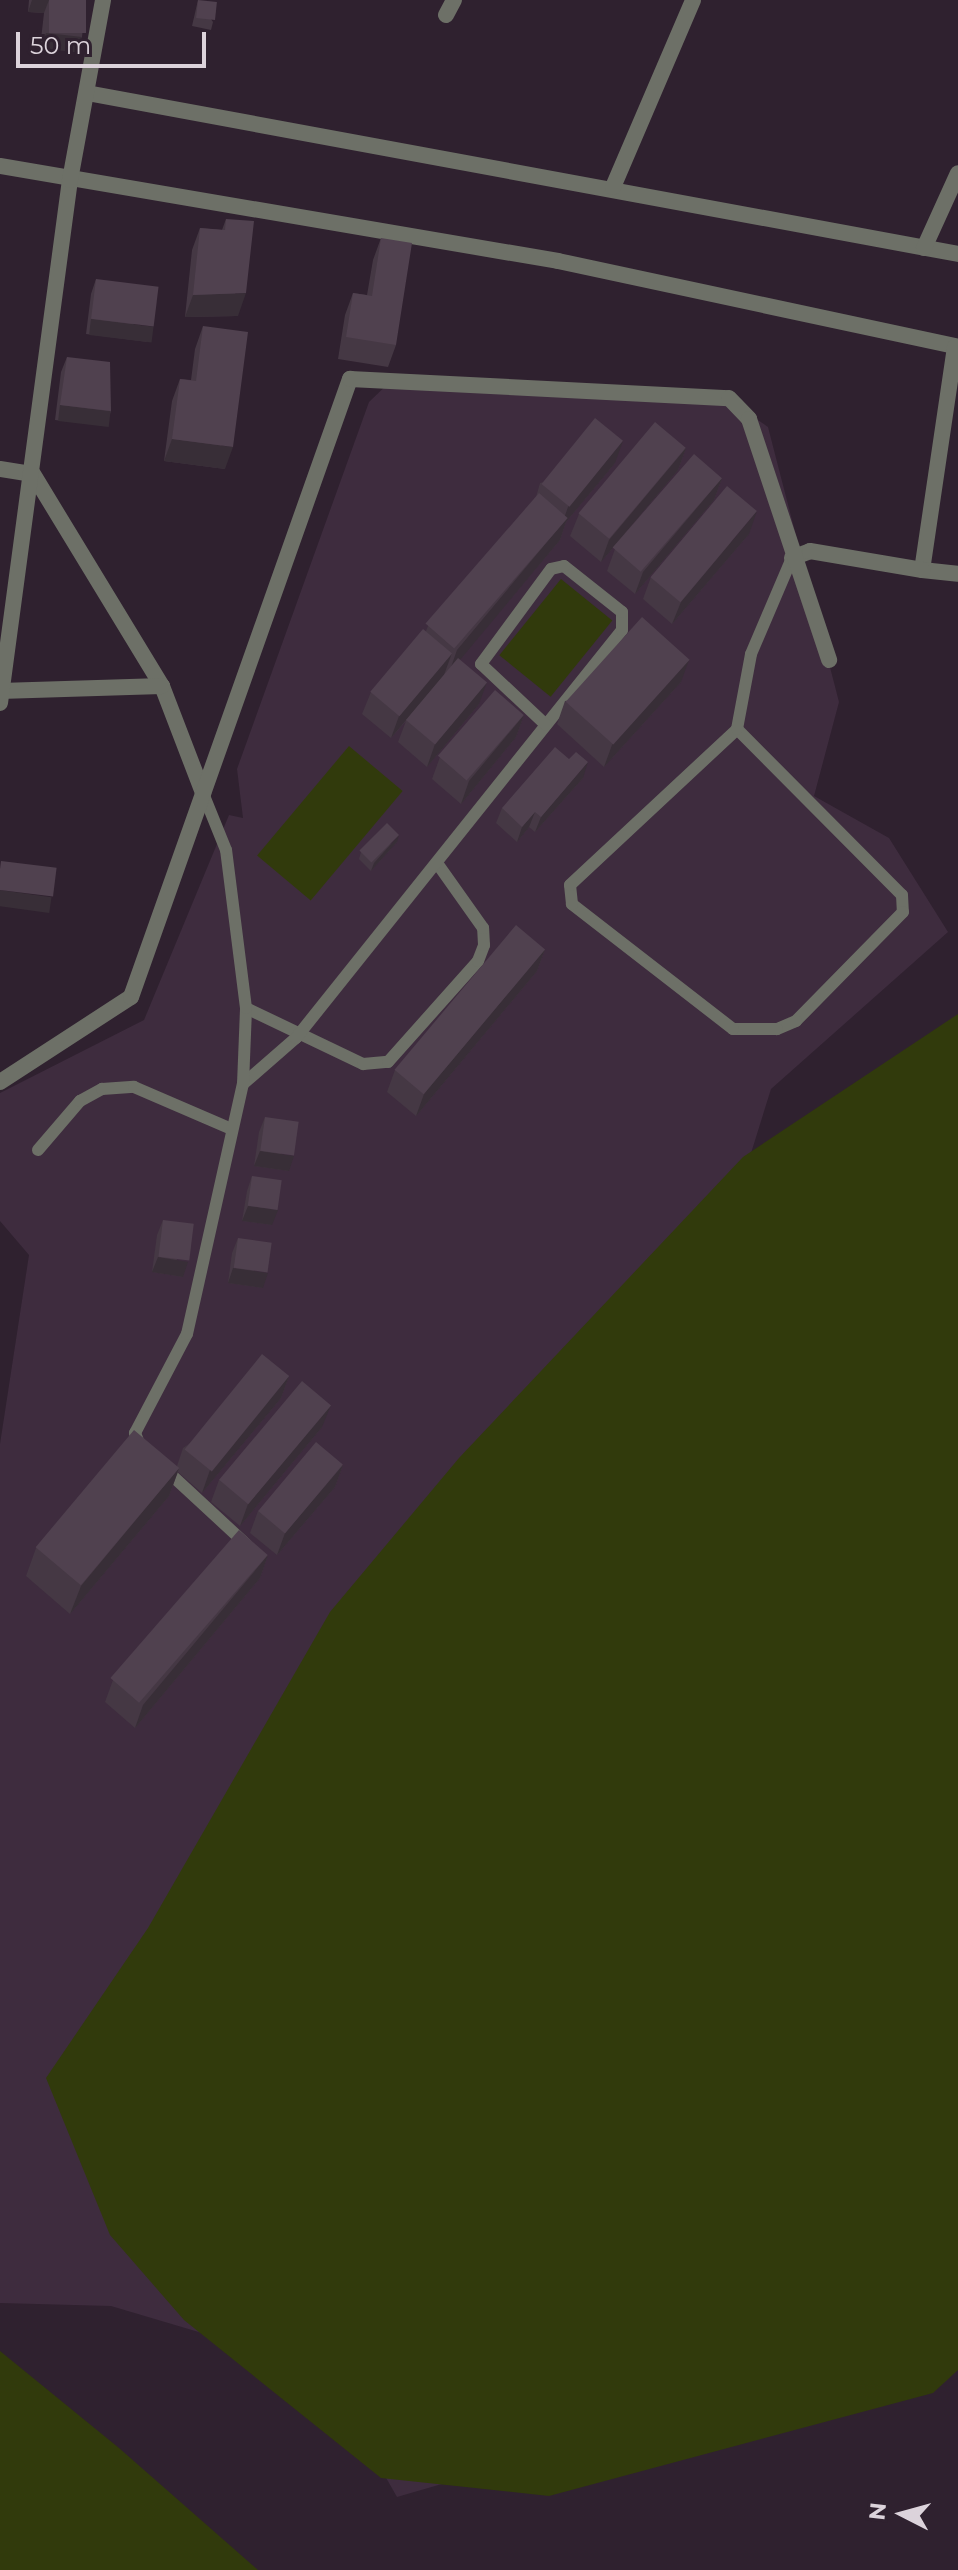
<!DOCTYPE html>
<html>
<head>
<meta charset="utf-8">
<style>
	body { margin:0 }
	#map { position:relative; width:958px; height:2570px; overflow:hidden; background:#2f212f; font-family:Montserrat,sans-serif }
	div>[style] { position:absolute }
	.built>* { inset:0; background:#3e2c3e }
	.green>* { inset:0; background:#313a0c; transform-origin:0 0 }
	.service>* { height:12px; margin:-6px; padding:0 6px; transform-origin:6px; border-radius:6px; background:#6d7067 }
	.minor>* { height:16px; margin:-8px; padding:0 8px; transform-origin:8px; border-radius:8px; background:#6d7067 }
	.wall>* { inset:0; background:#453844 }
	.shaded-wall>* { inset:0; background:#382e37; transform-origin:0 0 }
	.building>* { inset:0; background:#50414f; transform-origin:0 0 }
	span { translate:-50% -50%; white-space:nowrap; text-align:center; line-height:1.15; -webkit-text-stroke:7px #2f212f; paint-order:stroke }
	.north { position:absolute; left:862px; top:2474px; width:80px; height:80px; -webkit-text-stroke:6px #2f212f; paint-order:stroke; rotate:276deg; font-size:22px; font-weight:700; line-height:32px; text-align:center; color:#dcd3db }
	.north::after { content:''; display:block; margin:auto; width:28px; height:36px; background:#dcd3db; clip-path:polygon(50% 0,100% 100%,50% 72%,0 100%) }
	.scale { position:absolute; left:16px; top:32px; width:190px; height:36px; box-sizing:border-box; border:4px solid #dcd3db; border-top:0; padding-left:10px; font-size:24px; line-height:28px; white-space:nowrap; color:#dcd3db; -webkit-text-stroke:6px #2f212f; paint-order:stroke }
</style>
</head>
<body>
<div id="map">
	<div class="built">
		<div style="clip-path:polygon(396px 376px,738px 406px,768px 427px,839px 702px,814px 796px,889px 838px,948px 932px,771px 1089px,674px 1400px,617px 2433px,397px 2497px,324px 2369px,111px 2306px,0 2303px,0 1444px,29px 1255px,0 1221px,0 1093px,144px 1020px,229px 815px,243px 818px,237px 769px,369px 402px)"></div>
	</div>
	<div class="green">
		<div style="left:561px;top:579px;width:66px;height:98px;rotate:39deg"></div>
		<div style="left:349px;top:746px;width:70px;height:143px;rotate:40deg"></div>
		<div style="clip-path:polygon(958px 1014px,958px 2370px,933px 2393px,549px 2496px,381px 2478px,184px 2320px,110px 2235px,46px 2078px,148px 1928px,330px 1612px,459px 1458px,743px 1157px)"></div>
		<div style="clip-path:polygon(0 2351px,119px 2448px,258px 2570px,0 2570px)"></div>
	</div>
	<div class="service">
		<div style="left:737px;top:729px;width:234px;rotate:45.2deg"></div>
		<div style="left:902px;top:895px;width:17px;rotate:87deg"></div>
		<div style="left:903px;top:912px;width:153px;rotate:134.5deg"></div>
		<div style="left:796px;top:1021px;width:21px;rotate:157deg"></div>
		<div style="left:777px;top:1029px;width:44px;rotate:180deg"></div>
		<div style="left:733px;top:1029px;width:204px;rotate:-142.2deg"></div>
		<div style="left:572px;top:904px;width:19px;rotate:-96deg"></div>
		<div style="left:570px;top:885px;width:229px;rotate:-43deg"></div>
		<div style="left:737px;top:729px;width:76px;rotate:-79.4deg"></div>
		<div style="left:751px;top:654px;width:104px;rotate:-66.9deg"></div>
		<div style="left:246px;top:1008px;width:130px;rotate:25.6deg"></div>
		<div style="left:363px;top:1064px;width:25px;rotate:-5deg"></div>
		<div style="left:388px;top:1062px;width:135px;rotate:-48.3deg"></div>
		<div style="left:478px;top:961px;width:17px;rotate:-69deg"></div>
		<div style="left:484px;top:945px;width:17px;rotate:-93deg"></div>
		<div style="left:483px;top:928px;width:80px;rotate:-125.3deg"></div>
		<div style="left:243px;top:1084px;width:70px;rotate:-41deg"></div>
		<div style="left:296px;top:1038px;width:522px;rotate:-51.37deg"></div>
		<div style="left:622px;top:630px;width:18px;rotate:-90deg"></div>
		<div style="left:622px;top:612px;width:74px;rotate:-141.6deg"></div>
		<div style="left:564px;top:566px;width:13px;rotate:167deg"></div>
		<div style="left:551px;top:569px;width:118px;rotate:126.4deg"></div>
		<div style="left:481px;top:664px;width:89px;rotate:43.2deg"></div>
		<div style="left:38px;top:1150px;width:65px;rotate:-49.4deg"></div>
		<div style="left:80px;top:1101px;width:25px;rotate:-29deg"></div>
		<div style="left:102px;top:1089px;width:32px;rotate:-4deg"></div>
		<div style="left:134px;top:1087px;width:103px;rotate:23.3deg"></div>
		<div style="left:140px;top:1446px;width:14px;rotate:-111deg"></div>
		<div style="left:135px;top:1433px;width:112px;rotate:-62.3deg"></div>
		<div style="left:187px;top:1334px;width:256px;rotate:-77.4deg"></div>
		<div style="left:243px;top:1084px;width:76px;rotate:-87.7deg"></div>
		<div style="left:246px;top:1008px;width:159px;rotate:-97.2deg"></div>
		<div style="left:226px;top:850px;width:61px;rotate:-112deg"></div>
		<div style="left:166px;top:1470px;width:109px;rotate:42.8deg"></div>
	</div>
	<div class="minor">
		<div style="left:446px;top:15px;width:17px;rotate:-62deg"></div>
		<div style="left:87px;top:93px;width:886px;rotate:10.47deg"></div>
		<div style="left:0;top:166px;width:566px;rotate:9.66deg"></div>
		<div style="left:558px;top:261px;width:409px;rotate:12.1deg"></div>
		<div style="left:613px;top:187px;width:203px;rotate:-66.8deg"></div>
		<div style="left:924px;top:248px;width:82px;rotate:-65.6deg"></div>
		<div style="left:955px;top:347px;width:225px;rotate:98.4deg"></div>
		<div style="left:922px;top:570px;width:36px;rotate:6deg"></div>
		<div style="left:0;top:469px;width:33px;rotate:9deg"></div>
		<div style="left:33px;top:474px;width:248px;rotate:58.7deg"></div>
		<div style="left:162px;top:686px;width:115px;rotate:69deg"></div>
		<div style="left:792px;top:558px;width:19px;rotate:-21deg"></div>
		<div style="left:810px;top:551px;width:114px;rotate:9.6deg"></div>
		<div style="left:0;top:691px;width:162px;rotate:-1.8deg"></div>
		<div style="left:0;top:703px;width:528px;rotate:-82.38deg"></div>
		<div style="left:70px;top:180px;width:183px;rotate:-79.6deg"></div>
		<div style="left:0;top:1082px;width:156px;rotate:-33deg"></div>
		<div style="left:131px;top:997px;width:656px;rotate:-70.49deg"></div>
		<div style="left:350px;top:379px;width:379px;rotate:2.9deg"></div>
		<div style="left:729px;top:398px;width:29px;rotate:46deg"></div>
		<div style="left:749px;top:419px;width:254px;rotate:71.6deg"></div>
	</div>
	<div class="wall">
		<div style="clip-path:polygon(29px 0,86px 0,82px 37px,77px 52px,40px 48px,44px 13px,28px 12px)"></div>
		<div style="clip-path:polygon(198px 0,213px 22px,211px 30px,192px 26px)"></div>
		<div style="clip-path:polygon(226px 219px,238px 316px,185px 317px,192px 250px,200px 228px,222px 230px)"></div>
		<div style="clip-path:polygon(381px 238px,396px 345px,388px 367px,338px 359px,345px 315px,353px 293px,367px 295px,373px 260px)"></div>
		<div style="clip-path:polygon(96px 279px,148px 342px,86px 334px,91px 294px)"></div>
		<div style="clip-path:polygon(203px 326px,225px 469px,164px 461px,172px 401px,180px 379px,191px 380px,195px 349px)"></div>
		<div style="clip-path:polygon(67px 357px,111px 411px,106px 426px,55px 420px,61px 372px)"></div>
		<div style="clip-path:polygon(686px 448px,678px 470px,601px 562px,570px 536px,579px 514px)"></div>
		<div style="clip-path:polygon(615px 463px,566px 522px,560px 540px,460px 659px,479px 704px,427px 767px,398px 742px,406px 721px,391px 738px,362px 714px,371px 692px,426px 631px,428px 626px,536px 497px,540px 483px)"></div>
		<div style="clip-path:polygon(722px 478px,714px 500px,635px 594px,607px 571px,615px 549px)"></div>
		<div style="clip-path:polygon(749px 534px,672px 624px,643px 599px,651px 577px)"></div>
		<div style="clip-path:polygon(681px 682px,604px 767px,557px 724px,565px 701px)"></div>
		<div style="clip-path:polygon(524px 715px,516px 737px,461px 804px,432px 779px,440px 757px)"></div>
		<div style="clip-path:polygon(583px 778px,535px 832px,529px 827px,517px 842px,496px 823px,502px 808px)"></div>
		<div style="clip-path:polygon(397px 842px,371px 871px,359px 859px,361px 852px)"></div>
		<div style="clip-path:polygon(545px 949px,537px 971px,416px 1116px,387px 1092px,395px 1070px)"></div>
		<div style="clip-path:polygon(265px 1117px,289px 1171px,254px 1166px,259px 1132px)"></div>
		<div style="clip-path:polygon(252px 1176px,272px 1225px,242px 1221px,247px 1191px)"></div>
		<div style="clip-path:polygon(163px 1220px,183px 1277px,152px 1272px,157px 1235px)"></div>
		<div style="clip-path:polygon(238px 1238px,263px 1288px,228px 1283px,232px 1253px)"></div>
		<div style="clip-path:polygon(289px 1376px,281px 1398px,202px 1493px,178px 1472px,169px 1496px,70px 1614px,26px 1576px,36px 1548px,177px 1466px,183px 1448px)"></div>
		<div style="clip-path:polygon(322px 1427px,240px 1526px,211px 1502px,219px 1480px)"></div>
		<div style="clip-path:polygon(343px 1465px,335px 1487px,277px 1555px,250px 1533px,258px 1511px)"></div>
		<div style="clip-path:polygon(268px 1555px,260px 1578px,135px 1728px,105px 1702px,113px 1680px)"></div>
	</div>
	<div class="shaded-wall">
		<div style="clip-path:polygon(32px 0,49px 0,44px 13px,28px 12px)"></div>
		<div style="clip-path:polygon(46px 33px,82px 37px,77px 52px,40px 48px)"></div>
		<div style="clip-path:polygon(246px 293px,238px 316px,185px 317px,193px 295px)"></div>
		<div style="left:91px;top:319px;width:63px;height:16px;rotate:7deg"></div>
		<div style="left:60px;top:405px;width:51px;height:16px;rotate:7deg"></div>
		<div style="clip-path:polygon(172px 439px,233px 447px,225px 469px,164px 461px)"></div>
		<div style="clip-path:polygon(623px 441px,615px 463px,566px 522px,560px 540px,449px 673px,457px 650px,562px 524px,568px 507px)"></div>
		<div style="clip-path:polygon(686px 448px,678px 470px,601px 562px,609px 540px)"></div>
		<div style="clip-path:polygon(722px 478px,714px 500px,635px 594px,643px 572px)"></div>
		<div style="clip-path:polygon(757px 511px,749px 534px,672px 624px,681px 602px)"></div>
		<div style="clip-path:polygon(452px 653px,444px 675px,391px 738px,399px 716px)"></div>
		<div style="clip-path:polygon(689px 660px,681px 682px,604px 767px,612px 745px)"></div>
		<div style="clip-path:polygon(487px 682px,479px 704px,427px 767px,435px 744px)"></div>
		<div style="clip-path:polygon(524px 715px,516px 737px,461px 804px,469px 781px)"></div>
		<div style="clip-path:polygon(588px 762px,583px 778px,535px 832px,541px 817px)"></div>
		<div style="clip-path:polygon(535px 812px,529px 827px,517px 842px,522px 827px)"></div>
		<div style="clip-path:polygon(399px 835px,397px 842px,371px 871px,374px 863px)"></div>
		<div style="left:0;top:890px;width:52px;height:16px;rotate:8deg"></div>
		<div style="clip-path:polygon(545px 949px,537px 971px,416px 1116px,424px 1094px)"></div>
		<div style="clip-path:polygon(260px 1151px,294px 1156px,289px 1171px,254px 1166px)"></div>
		<div style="clip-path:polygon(248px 1206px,278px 1210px,272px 1225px,242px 1221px)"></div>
		<div style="clip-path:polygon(158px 1257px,188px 1262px,183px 1277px,152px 1272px)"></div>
		<div style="clip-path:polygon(233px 1268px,268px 1273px,263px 1288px,228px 1283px)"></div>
		<div style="clip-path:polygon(289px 1376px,281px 1398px,202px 1493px,210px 1470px)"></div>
		<div style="clip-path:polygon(331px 1405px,322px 1427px,240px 1526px,248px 1504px)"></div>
		<div style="clip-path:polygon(343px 1465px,335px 1487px,277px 1555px,285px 1533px)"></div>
		<div style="clip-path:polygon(179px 1468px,169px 1496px,70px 1614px,81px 1586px)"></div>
		<div style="clip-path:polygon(268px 1555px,260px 1578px,135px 1728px,143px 1705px)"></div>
	</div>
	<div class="building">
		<div style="left:49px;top:0;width:37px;height:33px"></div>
		<div style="left:198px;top:0;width:19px;height:18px;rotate:6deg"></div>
		<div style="clip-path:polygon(226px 219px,254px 221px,246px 293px,193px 295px,200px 228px,225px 230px)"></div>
		<div style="clip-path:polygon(381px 238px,412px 243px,396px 345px,346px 337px,353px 293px,372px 296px)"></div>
		<div style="left:96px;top:279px;width:63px;height:40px;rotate:7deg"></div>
		<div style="clip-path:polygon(203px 326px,248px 332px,233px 447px,172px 439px,180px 379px,196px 381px)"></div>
		<div style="clip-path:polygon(67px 357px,110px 362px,111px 411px,60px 405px)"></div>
		<div style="left:595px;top:418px;width:36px;height:85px;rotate:39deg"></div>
		<div style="left:655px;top:422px;width:40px;height:119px;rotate:40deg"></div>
		<div style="left:694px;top:454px;width:37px;height:124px;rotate:41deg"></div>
		<div style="left:727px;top:486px;width:39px;height:119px;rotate:40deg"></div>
		<div style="left:539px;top:493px;width:38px;height:173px;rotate:41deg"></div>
		<div style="left:642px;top:617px;width:64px;height:114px;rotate:42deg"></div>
		<div style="left:423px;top:629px;width:38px;height:82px;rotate:40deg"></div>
		<div style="left:458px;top:658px;width:38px;height:81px;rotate:40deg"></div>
		<div style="left:495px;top:690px;width:38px;height:87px;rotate:41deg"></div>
		<div style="clip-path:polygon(555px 747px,569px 759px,576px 752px,588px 762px,541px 817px,535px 812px,522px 827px,502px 808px)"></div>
		<div style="left:387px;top:823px;width:17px;height:39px;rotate:45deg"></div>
		<div style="left:1px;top:861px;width:56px;height:29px;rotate:7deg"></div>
		<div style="left:516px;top:925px;width:38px;height:189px;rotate:40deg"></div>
		<div style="left:265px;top:1117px;width:34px;height:34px;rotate:8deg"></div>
		<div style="left:252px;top:1176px;width:30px;height:30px;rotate:8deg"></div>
		<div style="left:163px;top:1220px;width:31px;height:37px;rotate:7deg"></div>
		<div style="left:238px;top:1238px;width:34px;height:30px;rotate:8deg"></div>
		<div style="left:262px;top:1354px;width:35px;height:123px;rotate:39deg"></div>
		<div style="left:302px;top:1381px;width:38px;height:129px;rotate:40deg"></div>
		<div style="left:134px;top:1430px;width:59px;height:153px;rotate:40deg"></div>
		<div style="left:316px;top:1442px;width:35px;height:90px;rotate:40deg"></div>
		<div style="left:239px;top:1530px;width:38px;height:196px;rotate:41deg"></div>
	</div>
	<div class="north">N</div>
	<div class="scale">50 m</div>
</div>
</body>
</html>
